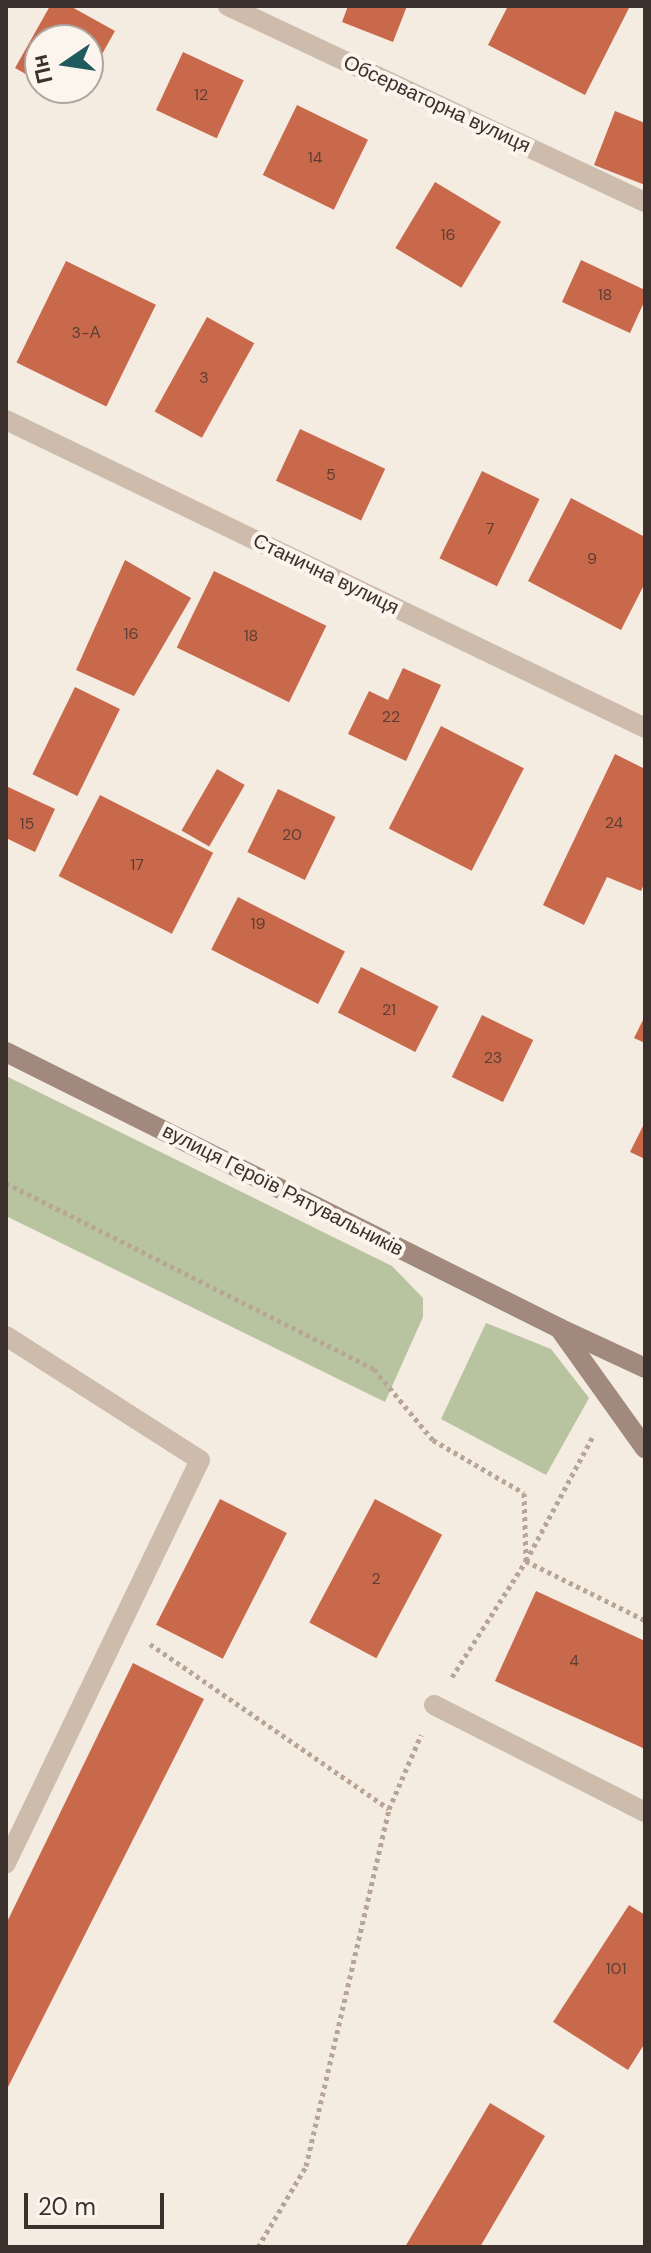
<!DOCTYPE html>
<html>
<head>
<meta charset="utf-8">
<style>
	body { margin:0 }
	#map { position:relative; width:651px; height:2253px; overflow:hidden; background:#f4ebe1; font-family:"DM Sans",sans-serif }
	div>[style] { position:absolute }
	.green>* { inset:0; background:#b8c4a0 }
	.building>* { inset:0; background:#c8694b; transform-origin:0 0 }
	.path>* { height:5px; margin-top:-2.5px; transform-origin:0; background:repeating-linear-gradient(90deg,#b9a596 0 4px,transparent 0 8px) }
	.service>* { height:20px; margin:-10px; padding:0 10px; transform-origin:10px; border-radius:10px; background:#cdbbac }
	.minor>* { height:20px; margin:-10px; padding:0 10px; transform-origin:10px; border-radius:10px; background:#cdbbac }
	.secondary>* { height:20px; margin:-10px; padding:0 10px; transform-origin:10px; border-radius:10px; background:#a18a7d }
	span { translate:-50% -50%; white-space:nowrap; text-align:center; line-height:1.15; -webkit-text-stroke:8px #fbf5ee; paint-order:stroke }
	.number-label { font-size:16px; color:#5e3e33 }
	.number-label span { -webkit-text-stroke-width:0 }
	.street-label { font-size:20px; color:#3b302b }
	.frame { position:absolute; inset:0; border:8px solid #3b302b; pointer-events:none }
	.north { position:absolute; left:24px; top:24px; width:80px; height:80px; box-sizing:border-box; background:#fbf5ee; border:2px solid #aea6a0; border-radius:50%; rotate:257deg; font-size:22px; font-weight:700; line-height:32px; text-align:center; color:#3b302b }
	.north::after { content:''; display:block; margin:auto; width:28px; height:36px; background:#1f5a5e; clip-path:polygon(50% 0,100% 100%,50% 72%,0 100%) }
	.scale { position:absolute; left:24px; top:2193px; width:140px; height:36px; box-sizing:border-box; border:4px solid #3b302b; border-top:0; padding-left:10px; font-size:24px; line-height:28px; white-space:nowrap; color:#3b302b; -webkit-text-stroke:6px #fbf5ee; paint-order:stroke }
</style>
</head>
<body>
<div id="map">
	<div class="green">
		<div style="clip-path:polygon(6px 1076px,392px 1266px,423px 1298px,423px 1317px,385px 1402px,6px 1216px)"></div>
		<div style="clip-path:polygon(486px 1323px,551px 1349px,589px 1398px,546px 1475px,441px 1419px)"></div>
	</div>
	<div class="building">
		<div style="clip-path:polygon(50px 6px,70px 6px,115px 31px,88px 79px,88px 40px,40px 40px,40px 82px,15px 68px)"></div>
		<div style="clip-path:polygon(348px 6px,407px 6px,393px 42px,342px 22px)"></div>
		<div style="clip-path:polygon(508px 6px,630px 6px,585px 95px,488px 45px)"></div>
		<div style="left:183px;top:52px;width:67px;height:64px;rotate:25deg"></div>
		<div style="clip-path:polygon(50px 88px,83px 88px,75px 102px)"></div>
		<div style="left:297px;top:105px;width:79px;height:78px;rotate:26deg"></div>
		<div style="clip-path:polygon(615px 111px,645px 123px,645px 185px,594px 165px)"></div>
		<div style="left:435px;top:182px;width:77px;height:77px;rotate:31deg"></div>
		<div style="clip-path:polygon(581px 260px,645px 290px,645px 300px,630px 333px,562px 302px)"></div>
		<div style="left:66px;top:261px;width:100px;height:113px;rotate:26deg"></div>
		<div style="left:207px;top:317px;width:54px;height:108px;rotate:29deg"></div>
		<div style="left:300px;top:429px;width:94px;height:57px;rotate:25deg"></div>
		<div style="left:482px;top:471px;width:64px;height:97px;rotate:26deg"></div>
		<div style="clip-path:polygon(571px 498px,645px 537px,645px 583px,621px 630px,528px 581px)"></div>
		<div style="clip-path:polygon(125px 560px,191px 598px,134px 696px,76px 670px)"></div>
		<div style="left:214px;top:571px;width:125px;height:85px;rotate:26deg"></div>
		<div style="clip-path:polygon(403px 668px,441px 685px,406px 761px,348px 734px,369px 691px,388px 700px)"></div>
		<div style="left:75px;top:687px;width:50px;height:97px;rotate:26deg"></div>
		<div style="left:441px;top:726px;width:93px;height:115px;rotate:27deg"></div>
		<div style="clip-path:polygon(615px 754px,645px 769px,645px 882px,641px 891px,607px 877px,584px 925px,543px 905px)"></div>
		<div style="left:217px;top:769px;width:32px;height:71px;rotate:30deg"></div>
		<div style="clip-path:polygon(6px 786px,55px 809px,35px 852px,6px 838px)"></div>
		<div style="left:278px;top:789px;width:64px;height:70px;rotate:26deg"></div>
		<div style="left:100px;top:795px;width:127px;height:91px;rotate:27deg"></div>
		<div style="left:238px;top:897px;width:120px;height:59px;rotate:27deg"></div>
		<div style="left:361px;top:967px;width:87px;height:51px;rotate:27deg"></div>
		<div style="left:482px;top:1015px;width:57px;height:69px;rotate:26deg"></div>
		<div style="clip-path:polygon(645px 1016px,645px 1043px,634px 1038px)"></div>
		<div style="clip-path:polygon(645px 1122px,645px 1159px,630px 1152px)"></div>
		<div style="left:220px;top:1499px;width:75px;height:141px;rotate:27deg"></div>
		<div style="left:375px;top:1499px;width:76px;height:140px;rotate:28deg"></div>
		<div style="clip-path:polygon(536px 1591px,645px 1641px,645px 1749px,495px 1681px)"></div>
		<div style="clip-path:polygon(133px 1663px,204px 1699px,6px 2091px,6px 1924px)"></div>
		<div style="clip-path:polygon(629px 1905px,645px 1915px,645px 2043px,628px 2070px,553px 2022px)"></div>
		<div style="clip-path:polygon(490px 2103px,545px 2136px,480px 2247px,405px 2247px)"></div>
	</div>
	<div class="path">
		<div style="left:6px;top:1183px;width:412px;rotate:26.8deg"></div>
		<div style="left:374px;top:1369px;width:92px;rotate:50.3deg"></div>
		<div style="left:433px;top:1440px;width:105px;rotate:30.2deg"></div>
		<div style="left:524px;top:1493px;width:68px;rotate:88.3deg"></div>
		<div style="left:526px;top:1561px;width:133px;rotate:26.4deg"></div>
		<div style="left:150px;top:1644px;width:290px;rotate:34.6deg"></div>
		<div style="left:452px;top:1677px;width:138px;rotate:-57.5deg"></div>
		<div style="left:526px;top:1561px;width:144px;rotate:-61.8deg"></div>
		<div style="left:258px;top:2247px;width:94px;rotate:-59.3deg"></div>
		<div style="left:306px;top:2166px;width:367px;rotate:-76.9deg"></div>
		<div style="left:389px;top:1809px;width:81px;rotate:-66.6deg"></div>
	</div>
	<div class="service">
		<div style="left:6px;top:1336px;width:230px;rotate:32.6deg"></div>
		<div style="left:200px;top:1460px;width:448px;rotate:115.7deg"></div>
		<div style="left:434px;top:1705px;width:237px;rotate:26.9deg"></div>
	</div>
	<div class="minor">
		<div style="left:228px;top:6px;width:461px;rotate:25.2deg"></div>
		<div style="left:6px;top:420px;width:709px;rotate:25.73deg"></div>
	</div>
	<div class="secondary">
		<div style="left:6px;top:1052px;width:618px;rotate:26.52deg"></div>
		<div style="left:559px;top:1328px;width:95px;rotate:24.9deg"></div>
		<div style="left:559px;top:1328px;width:148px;rotate:54.4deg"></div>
	</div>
	<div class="number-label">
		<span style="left:201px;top:95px">12</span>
		<span style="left:315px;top:158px">14</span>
		<span style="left:448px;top:235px">16</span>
		<span style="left:605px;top:295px">18</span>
		<span style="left:86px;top:333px">3-А</span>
		<span style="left:204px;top:378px">3</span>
		<span style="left:331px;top:475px">5</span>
		<span style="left:490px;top:529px">7</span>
		<span style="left:592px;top:559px">9</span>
		<span style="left:131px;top:634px">16</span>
		<span style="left:251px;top:636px">18</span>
		<span style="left:391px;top:717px">22</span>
		<span style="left:614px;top:823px">24</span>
		<span style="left:27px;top:824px">15</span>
		<span style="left:292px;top:835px">20</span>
		<span style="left:137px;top:865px">17</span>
		<span style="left:258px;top:924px">19</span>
		<span style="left:389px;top:1010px">21</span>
		<span style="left:493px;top:1058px">23</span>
		<span style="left:376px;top:1579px">2</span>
		<span style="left:574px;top:1661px">4</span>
		<span style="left:616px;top:1969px">101</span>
	</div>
	<div class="street-label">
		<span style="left:437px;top:104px;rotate:25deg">Обсерваторна вулиця</span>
		<span style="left:326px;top:574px;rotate:26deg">Станична вулиця</span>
		<span style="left:283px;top:1190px;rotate:27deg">вулиця Героїв Рятувальників</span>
	</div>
	<div class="frame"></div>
	<div class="north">Пн</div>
	<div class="scale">20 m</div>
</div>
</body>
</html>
